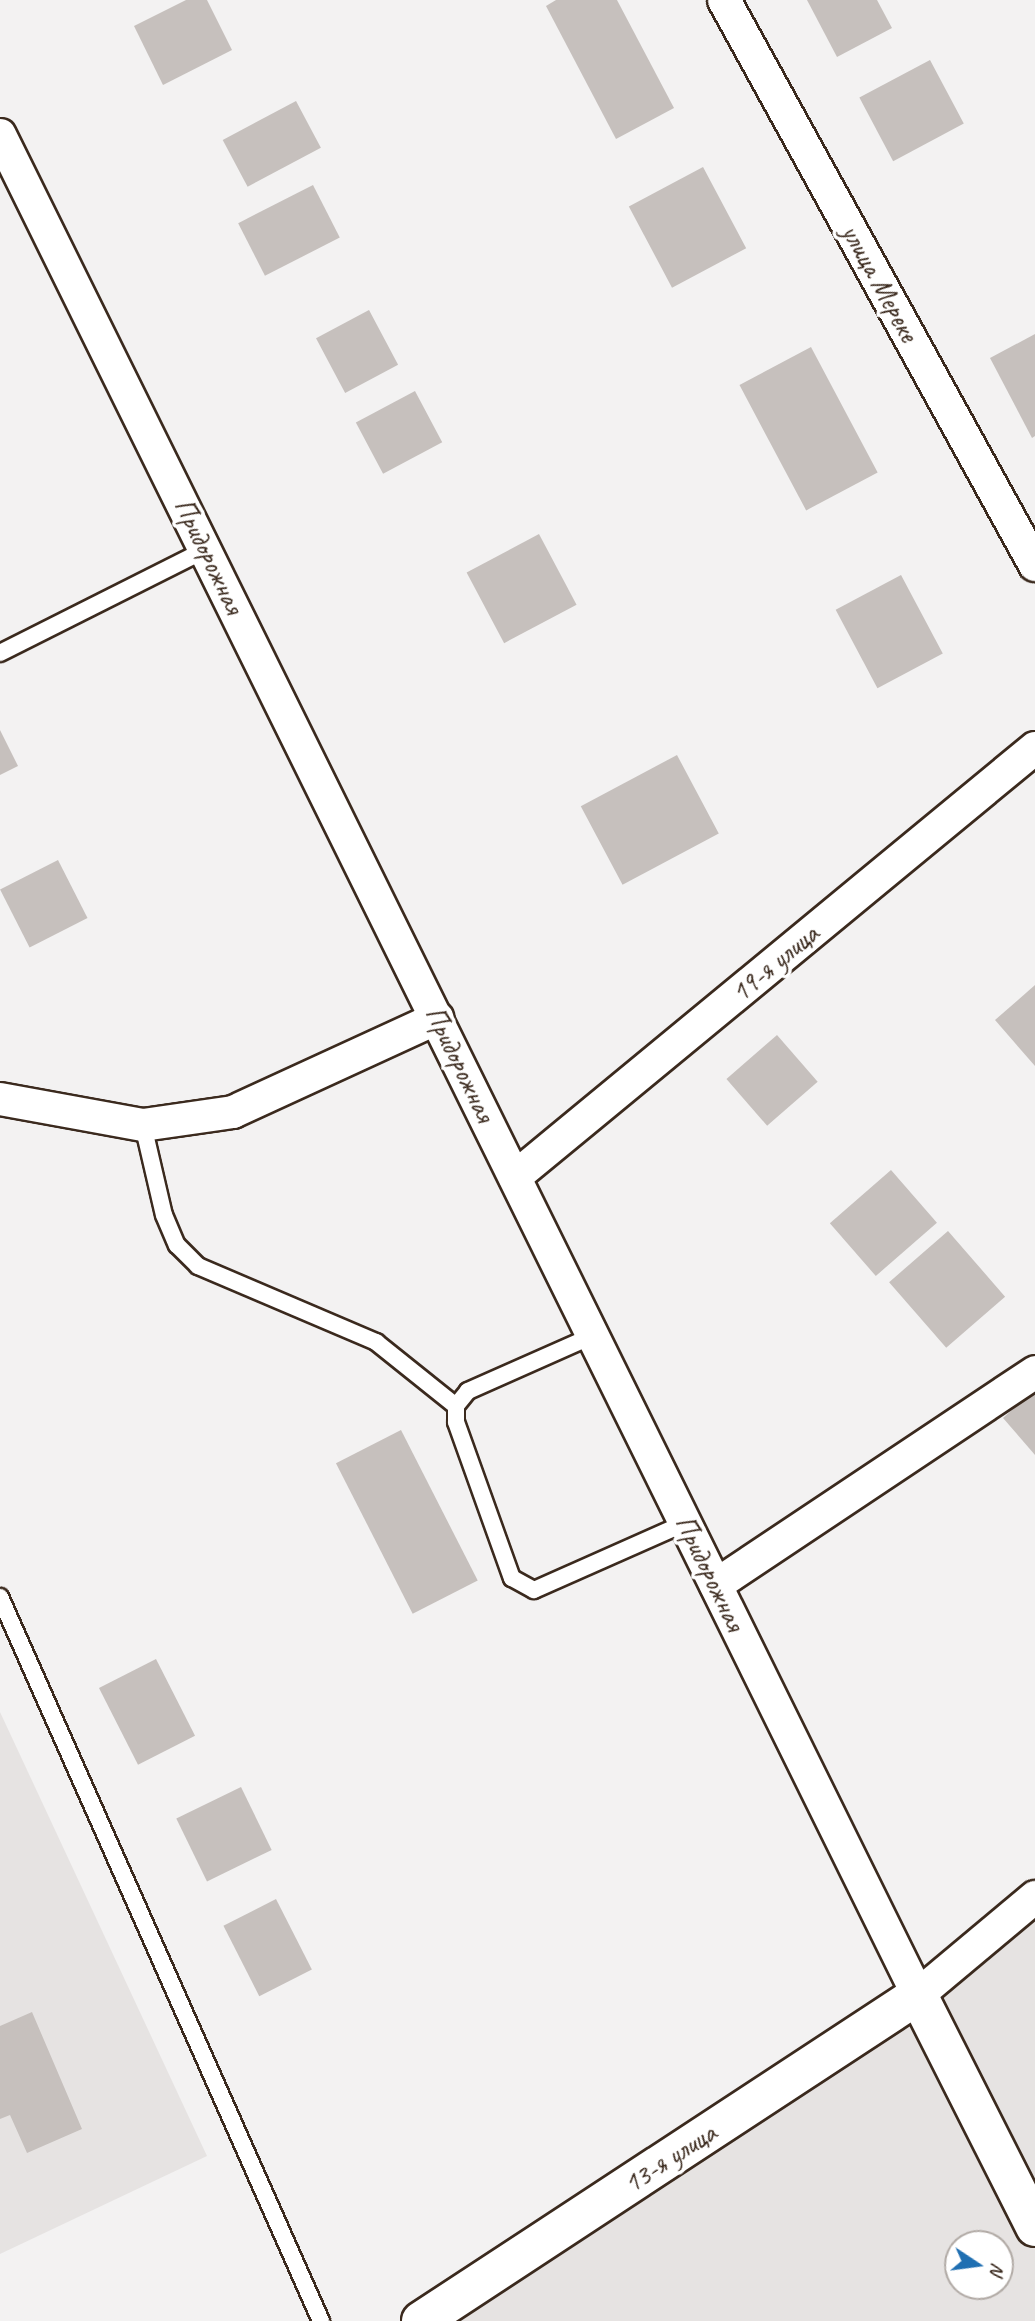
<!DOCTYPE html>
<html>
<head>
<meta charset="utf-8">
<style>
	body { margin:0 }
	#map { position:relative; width:1035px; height:2321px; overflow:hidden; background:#f3f2f2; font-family:Caveat,sans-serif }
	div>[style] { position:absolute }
	.built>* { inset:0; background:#e6e3e2 }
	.building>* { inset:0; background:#c6c0bd; transform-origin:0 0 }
	.roads { filter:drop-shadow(2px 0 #3b2a1e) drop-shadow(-2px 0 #3b2a1e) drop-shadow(0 2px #3b2a1e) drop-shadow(0 -2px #3b2a1e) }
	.service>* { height:16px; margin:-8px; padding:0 8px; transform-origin:8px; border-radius:8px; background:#fff }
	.minor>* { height:32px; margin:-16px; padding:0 16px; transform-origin:16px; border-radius:16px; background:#fff }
	.tertiary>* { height:38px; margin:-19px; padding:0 19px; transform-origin:19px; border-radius:19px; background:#fff }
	span { translate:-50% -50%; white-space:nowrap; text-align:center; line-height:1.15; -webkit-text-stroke:7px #fff; paint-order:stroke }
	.street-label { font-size:28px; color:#3b2a1e }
	.north { position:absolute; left:944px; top:2230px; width:70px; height:70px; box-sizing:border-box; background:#fff; border:2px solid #b1aaa5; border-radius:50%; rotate:103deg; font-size:19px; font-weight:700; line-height:28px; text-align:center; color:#3b2a1e }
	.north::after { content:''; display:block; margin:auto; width:24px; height:32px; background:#1f6fb2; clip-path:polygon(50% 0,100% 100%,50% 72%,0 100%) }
</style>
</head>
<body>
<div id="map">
	<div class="built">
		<div style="clip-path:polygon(0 1712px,207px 2156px,0 2254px)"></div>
		<div style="clip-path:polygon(evenodd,1035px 1914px,1035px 2321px,417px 2321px,1035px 1914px,958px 2244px,1000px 2244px,1000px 2286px,958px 2286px,958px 2244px)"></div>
	</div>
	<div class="building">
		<div style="clip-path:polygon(186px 0,207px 0,232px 50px,163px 85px,134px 26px)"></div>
		<div style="clip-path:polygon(556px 0,617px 0,674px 108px,616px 139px,546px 6px)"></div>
		<div style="clip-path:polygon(807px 0,877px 0,892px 28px,837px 57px)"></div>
		<div style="left:930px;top:60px;width:72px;height:80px;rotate:62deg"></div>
		<div style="left:296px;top:101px;width:53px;height:83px;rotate:62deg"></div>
		<div style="left:703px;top:167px;width:92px;height:84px;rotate:62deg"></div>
		<div style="left:313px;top:185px;width:59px;height:84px;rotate:63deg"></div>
		<div style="left:369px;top:310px;width:62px;height:60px;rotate:62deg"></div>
		<div style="clip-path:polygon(1035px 334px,1035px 436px,1032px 438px,990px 358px)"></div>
		<div style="left:811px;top:347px;width:142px;height:81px;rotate:62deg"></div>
		<div style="left:415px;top:391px;width:58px;height:67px;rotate:62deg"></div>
		<div style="left:539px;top:534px;width:80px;height:82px;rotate:62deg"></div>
		<div style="left:901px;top:575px;width:89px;height:74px;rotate:62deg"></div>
		<div style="clip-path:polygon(0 730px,18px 766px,0 775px)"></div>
		<div style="left:677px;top:755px;width:89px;height:109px;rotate:62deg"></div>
		<div style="left:58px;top:860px;width:65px;height:65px;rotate:63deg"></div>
		<div style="clip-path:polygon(1035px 985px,1035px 1066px,995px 1020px)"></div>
		<div style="left:777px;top:1035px;width:62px;height:67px;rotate:49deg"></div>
		<div style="left:891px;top:1170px;width:70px;height:81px;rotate:49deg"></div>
		<div style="left:948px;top:1231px;width:87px;height:78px;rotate:49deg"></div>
		<div style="clip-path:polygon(1035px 1389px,1035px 1455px,1003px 1418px)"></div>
		<div style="left:401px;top:1430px;width:169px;height:73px;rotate:63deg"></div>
		<div style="left:156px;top:1659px;width:86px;height:64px;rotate:63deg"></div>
		<div style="left:241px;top:1787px;width:70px;height:72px;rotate:64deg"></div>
		<div style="left:276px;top:1899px;width:79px;height:59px;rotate:63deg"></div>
		<div style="clip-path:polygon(32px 2012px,82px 2129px,27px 2153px,10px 2115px,0 2119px,0 2026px)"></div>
	</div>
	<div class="roads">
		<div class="service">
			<div style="left:0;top:653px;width:229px;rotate:-26.7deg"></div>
			<div style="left:143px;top:1125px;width:92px;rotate:76.9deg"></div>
			<div style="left:164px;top:1215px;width:33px;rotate:67deg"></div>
			<div style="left:177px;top:1245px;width:30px;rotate:45deg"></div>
			<div style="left:198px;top:1266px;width:194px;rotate:23.1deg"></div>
			<div style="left:376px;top:1342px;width:102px;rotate:38.7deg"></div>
			<div style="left:592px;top:1336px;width:136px;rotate:156.1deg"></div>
			<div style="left:468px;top:1391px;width:19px;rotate:129deg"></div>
			<div style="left:456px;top:1406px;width:16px;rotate:90deg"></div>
			<div style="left:456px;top:1422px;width:166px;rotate:70.3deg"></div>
			<div style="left:512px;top:1578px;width:25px;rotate:29deg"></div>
			<div style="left:534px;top:1590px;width:165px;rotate:-23.9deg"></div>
			<div style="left:0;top:1597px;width:792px;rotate:66.09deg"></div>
		</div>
		<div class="minor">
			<div style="left:724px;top:0;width:645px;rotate:61.17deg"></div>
			<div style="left:0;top:135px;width:2074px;rotate:63.73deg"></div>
			<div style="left:918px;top:1995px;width:153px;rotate:-39.9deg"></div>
			<div style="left:0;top:1099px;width:145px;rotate:10.3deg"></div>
			<div style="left:143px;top:1125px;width:91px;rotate:-8.2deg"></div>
			<div style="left:233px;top:1112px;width:225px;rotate:-24.7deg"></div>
			<div style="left:515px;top:1177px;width:674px;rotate:-39.52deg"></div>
			<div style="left:716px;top:1585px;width:384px;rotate:-33.7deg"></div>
		</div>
		<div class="tertiary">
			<div style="left:421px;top:2321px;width:594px;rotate:-33.26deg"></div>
			<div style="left:918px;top:1995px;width:260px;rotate:63.2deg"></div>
		</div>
	</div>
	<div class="street-label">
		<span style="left:880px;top:283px;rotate:61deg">улица Мереке</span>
		<span style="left:209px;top:556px;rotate:64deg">Придорожная</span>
		<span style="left:775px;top:963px;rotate:-40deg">19-я улица</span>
		<span style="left:460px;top:1064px;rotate:64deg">Придорожная</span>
		<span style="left:710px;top:1573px;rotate:64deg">Придорожная</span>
		<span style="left:670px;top:2158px;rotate:-33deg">13-я улица</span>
	</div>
	<div class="north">N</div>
</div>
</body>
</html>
